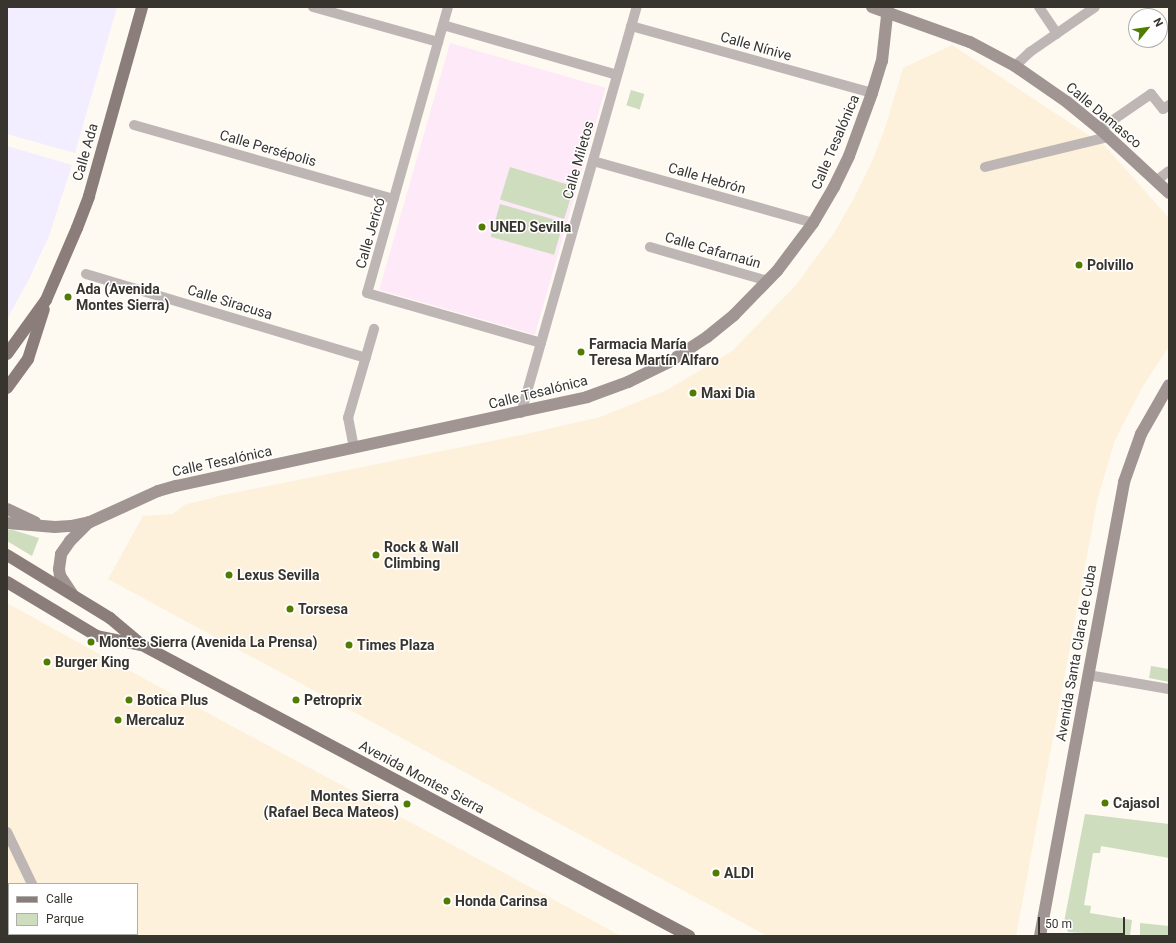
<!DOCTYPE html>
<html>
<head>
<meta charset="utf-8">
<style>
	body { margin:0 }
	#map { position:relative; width:1176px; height:943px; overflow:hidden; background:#fefaf1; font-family:Roboto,sans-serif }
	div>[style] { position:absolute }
	.commercial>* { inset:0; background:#f2edff }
	.built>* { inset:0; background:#fdf1db }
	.education>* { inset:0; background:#fee9f8; transform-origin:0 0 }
	.green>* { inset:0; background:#ceddbe; transform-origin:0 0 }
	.street>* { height:10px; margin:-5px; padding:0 5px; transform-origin:5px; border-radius:5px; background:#beb6b4 }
	.secondary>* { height:12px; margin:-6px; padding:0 6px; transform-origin:6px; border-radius:6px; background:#a09592 }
	.primary>* { height:12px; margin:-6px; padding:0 6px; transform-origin:6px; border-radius:6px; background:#8b7d7a }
	.dots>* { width:11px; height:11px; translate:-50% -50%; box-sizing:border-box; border:2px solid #fff; border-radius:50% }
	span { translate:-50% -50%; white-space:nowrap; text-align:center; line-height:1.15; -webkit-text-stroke:3px #fff; paint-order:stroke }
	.street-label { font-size:14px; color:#38352f }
	.poi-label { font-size:14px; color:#38352f; font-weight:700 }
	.left { translate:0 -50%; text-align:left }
	.right { translate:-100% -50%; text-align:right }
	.frame { position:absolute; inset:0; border:8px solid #38352f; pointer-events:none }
	.legend { position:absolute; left:8px; top:883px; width:130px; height:52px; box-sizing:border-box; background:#fff; border:1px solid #afaeac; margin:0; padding:5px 7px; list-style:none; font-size:12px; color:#38352f }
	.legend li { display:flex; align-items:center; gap:8px; height:20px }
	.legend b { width:20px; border:1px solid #afaeac }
	.north { position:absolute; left:1128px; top:8px; width:40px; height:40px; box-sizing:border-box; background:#fff; border:1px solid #afaeac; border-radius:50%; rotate:61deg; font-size:11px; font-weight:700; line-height:16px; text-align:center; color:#38352f }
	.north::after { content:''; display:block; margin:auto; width:14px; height:18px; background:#517c00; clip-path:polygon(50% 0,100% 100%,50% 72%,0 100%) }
	.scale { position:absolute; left:1038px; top:917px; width:87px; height:18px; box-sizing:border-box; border:2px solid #38352f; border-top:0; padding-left:5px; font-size:12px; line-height:14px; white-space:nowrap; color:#38352f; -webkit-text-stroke:3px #fff; paint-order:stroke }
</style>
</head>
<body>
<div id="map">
	<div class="commercial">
		<div style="clip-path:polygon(7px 7px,117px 7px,75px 153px,7px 134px)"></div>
		<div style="clip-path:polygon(7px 146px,72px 165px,49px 236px,29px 279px,7px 319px)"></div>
	</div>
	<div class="built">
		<div style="clip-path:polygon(952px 45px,1105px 146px,1169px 218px,1169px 346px,1142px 388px,1115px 440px,1098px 497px,1016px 936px,767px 936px,108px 579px,143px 516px,173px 514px,184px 505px,223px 495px,526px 434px,600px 417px,667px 390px,732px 351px,796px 285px,834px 233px,854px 198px,874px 157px,886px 125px,903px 68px)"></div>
		<div style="clip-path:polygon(evenodd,7px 603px,132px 672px,621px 936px,7px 936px,7px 603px,9px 884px,137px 884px,137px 934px,9px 934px,9px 884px)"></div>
	</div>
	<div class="education">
		<div style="left:450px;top:43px;width:162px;height:257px;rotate:16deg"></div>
	</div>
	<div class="green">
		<div style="left:631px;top:90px;width:14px;height:16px;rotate:17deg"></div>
		<div style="left:510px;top:167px;width:67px;height:34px;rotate:17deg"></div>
		<div style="left:500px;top:204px;width:66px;height:34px;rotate:16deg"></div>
		<div style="clip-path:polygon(7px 530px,13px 530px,39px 538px,32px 556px,7px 541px)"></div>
		<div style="clip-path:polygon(1151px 666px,1169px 669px,1169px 682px,1149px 678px)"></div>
		<div style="clip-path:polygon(1085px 814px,1169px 824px,1169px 858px,1101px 846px,1100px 853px,1093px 853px,1084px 905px,1091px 906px,1090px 913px,1132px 920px,1130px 936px,1068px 932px,1064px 922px)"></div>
		<div style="clip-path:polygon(1140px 923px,1169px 926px,1169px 936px,1140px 936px)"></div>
	</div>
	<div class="street">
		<div style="left:313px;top:7px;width:130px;rotate:15.6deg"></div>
		<div style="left:448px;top:7px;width:297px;rotate:105.8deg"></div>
		<div style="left:367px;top:293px;width:181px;rotate:16deg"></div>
		<div style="left:1039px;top:7px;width:32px;rotate:56deg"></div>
		<div style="left:443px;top:25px;width:181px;rotate:16deg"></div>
		<div style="left:631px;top:26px;width:250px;rotate:15.5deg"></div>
		<div style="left:1015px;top:66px;width:21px;rotate:-43deg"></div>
		<div style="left:1030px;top:52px;width:79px;rotate:-34.7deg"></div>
		<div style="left:134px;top:125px;width:270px;rotate:15.9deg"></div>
		<div style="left:1100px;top:129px;width:62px;rotate:-34.5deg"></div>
		<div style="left:1151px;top:94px;width:19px;rotate:51deg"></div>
		<div style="left:1163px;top:109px;width:7px;rotate:-34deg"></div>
		<div style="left:593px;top:161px;width:229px;rotate:15.7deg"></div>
		<div style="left:985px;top:167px;width:127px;rotate:-13.7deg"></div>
		<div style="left:1156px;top:181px;width:16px;rotate:-38deg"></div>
		<div style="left:650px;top:247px;width:123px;rotate:16.1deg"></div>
		<div style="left:86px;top:274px;width:292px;rotate:16.7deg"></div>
		<div style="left:521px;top:413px;width:422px;rotate:-74.1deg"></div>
		<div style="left:354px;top:448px;width:31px;rotate:-101deg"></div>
		<div style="left:348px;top:418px;width:93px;rotate:-73.7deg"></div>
		<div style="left:1088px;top:675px;width:82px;rotate:9.8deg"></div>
		<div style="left:7px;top:832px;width:58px;rotate:64.3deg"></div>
		<div style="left:55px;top:934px;width:2px;rotate:63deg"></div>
	</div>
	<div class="secondary">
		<div style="left:872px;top:7px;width:104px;rotate:19.7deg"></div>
		<div style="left:970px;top:42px;width:51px;rotate:28.1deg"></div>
		<div style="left:1015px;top:66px;width:63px;rotate:34.7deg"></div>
		<div style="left:1067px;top:102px;width:43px;rotate:39.3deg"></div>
		<div style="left:1100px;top:129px;width:94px;rotate:42.8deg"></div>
		<div style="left:7px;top:509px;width:31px;rotate:25deg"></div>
		<div style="left:7px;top:523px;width:48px;rotate:4.8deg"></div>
		<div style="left:55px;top:527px;width:16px;rotate:-4deg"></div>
		<div style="left:71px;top:526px;width:19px;rotate:-12deg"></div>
		<div style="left:90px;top:522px;width:75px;rotate:-24.5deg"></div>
		<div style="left:158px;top:491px;width:19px;rotate:-16deg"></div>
		<div style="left:176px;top:486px;width:421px;rotate:-12.2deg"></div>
		<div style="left:587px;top:397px;width:44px;rotate:-20.1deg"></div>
		<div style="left:628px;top:382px;width:46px;rotate:-26deg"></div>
		<div style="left:669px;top:362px;width:45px;rotate:-33.3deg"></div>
		<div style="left:707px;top:337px;width:35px;rotate:-39deg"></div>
		<div style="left:734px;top:315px;width:62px;rotate:-45.7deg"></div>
		<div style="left:777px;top:271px;width:60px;rotate:-53.1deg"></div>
		<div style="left:813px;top:223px;width:42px;rotate:-59.7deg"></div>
		<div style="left:834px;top:187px;width:34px;rotate:-64deg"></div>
		<div style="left:849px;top:156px;width:67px;rotate:-69.9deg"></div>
		<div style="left:872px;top:93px;width:34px;rotate:-73deg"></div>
		<div style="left:882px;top:61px;width:54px;rotate:-83.7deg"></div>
		<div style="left:73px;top:595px;width:23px;rotate:-124deg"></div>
		<div style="left:60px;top:576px;width:7px;rotate:-98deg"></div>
		<div style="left:59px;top:569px;width:15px;rotate:-82deg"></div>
		<div style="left:61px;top:554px;width:16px;rotate:-55deg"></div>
		<div style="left:70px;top:541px;width:27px;rotate:-45deg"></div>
		<div style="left:1040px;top:936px;width:462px;rotate:-79.5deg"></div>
		<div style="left:1124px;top:482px;width:51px;rotate:-70.5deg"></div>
		<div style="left:1141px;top:434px;width:56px;rotate:-60.3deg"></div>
	</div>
	<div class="primary">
		<div style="left:7px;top:354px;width:67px;rotate:-54.2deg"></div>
		<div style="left:46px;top:300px;width:78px;rotate:-66.7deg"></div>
		<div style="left:77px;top:228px;width:34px;rotate:-69deg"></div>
		<div style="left:89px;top:196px;width:196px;rotate:-74.3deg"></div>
		<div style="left:7px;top:388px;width:36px;rotate:-54deg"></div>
		<div style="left:28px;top:359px;width:52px;rotate:-72.3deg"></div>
		<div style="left:7px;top:555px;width:121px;rotate:31.5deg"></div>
		<div style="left:110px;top:618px;width:42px;rotate:40.2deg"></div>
		<div style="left:142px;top:645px;width:620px;rotate:28.01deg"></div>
		<div style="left:7px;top:582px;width:105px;rotate:31deg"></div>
		<div style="left:97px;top:636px;width:44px;rotate:11.8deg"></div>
	</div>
	<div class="dots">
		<div style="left:482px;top:227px;background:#517c00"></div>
		<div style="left:1079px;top:265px;background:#517c00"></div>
		<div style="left:68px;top:297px;background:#517c00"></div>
		<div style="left:581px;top:352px;background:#517c00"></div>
		<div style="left:693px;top:393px;background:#517c00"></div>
		<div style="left:376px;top:555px;background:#517c00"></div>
		<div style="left:229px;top:575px;background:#517c00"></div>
		<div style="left:290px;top:609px;background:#517c00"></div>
		<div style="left:91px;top:642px;background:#517c00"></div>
		<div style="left:349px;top:645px;background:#517c00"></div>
		<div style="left:47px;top:662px;background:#517c00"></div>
		<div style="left:129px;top:700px;background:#517c00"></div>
		<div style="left:296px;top:700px;background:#517c00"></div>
		<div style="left:118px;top:720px;background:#517c00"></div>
		<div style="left:1105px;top:803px;background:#517c00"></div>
		<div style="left:407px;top:804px;background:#517c00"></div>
		<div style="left:716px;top:873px;background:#517c00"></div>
		<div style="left:447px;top:901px;background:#517c00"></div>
	</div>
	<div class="street-label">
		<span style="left:756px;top:46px;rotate:16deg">Calle Nínive</span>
		<span style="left:1104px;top:115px;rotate:40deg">Calle Damasco</span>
		<span style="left:835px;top:142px;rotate:-67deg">Calle Tesalónica</span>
		<span style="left:268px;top:148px;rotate:16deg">Calle Persépolis</span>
		<span style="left:85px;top:152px;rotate:-74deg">Calle Ada</span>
		<span style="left:578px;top:160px;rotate:-74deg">Calle Miletos</span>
		<span style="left:707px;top:178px;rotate:16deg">Calle Hebrón</span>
		<span style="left:370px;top:233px;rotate:-74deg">Calle Jericó</span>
		<span style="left:713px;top:250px;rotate:16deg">Calle Cafarnaún</span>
		<span style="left:230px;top:302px;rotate:17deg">Calle Siracusa</span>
		<span style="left:538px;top:392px;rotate:-14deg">Calle Tesalónica</span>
		<span style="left:222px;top:461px;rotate:-12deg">Calle Tesalónica</span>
		<span style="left:1076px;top:653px;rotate:-80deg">Avenida Santa Clara de Cuba</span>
		<span style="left:422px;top:777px;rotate:28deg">Avenida Montes Sierra</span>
	</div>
	<div class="poi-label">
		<span class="left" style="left:490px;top:227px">UNED Sevilla</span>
		<span class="left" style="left:1087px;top:265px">Polvillo</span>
		<span class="left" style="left:76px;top:297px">Ada (Avenida<br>Montes Sierra)</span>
		<span class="left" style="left:589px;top:352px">Farmacia María<br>Teresa Martín Alfaro</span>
		<span class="left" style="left:701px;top:393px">Maxi Dia</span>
		<span class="left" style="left:384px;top:555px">Rock &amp; Wall<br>Climbing</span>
		<span class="left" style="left:237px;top:575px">Lexus Sevilla</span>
		<span class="left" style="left:298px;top:609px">Torsesa</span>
		<span class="left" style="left:99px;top:642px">Montes Sierra (Avenida La Prensa)</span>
		<span class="left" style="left:357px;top:645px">Times Plaza</span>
		<span class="left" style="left:55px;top:662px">Burger King</span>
		<span class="left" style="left:137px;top:700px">Botica Plus</span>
		<span class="left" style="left:304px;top:700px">Petroprix</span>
		<span class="left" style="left:126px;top:720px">Mercaluz</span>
		<span class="right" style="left:399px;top:804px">Montes Sierra<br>(Rafael Beca Mateos)</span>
		<span class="left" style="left:1113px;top:803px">Cajasol</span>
		<span class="left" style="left:724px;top:873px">ALDI</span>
		<span class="left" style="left:455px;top:901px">Honda Carinsa</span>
	</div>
	<div class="frame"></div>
	<ul class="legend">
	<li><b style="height:5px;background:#8b7d7a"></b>Calle</li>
	<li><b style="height:11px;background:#ceddbe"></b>Parque</li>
	</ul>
	<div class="north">N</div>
	<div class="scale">50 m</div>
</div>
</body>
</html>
